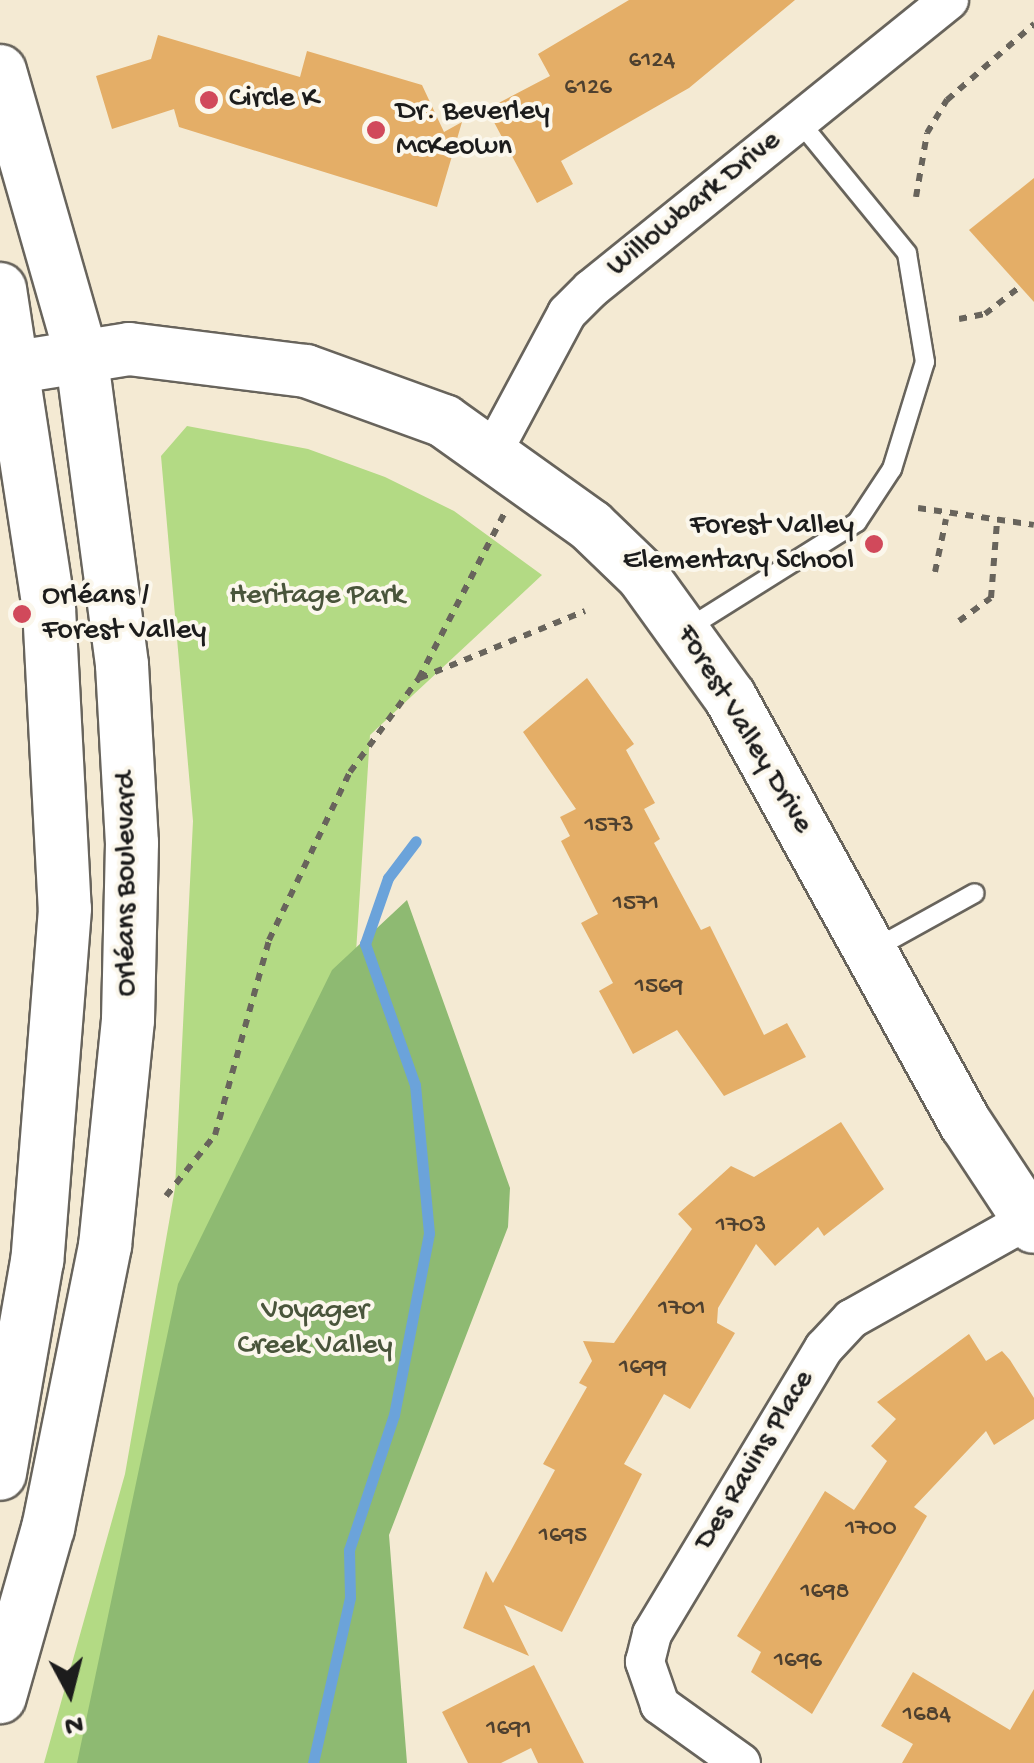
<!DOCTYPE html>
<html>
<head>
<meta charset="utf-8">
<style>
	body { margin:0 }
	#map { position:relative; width:1034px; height:1763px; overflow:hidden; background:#f4ead3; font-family:"Gochi Hand",sans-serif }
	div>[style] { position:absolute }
	.green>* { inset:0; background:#b3da84 }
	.forest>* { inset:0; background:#8eba72 }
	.stream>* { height:11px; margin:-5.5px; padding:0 5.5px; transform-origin:5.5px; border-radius:5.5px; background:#6ba3da }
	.building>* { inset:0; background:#e4ae67 }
	.path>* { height:6px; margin-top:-3px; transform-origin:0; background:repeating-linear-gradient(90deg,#68645c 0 8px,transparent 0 16px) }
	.roads { filter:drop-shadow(2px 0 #68645c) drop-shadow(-2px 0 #68645c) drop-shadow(0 2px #68645c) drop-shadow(0 -2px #68645c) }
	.lane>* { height:18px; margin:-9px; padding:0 9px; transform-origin:9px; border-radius:9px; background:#fff }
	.street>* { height:38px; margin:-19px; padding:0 19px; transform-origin:19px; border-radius:19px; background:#fff }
	.secondary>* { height:52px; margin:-26px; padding:0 26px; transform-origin:26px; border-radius:26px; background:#fff }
	.dots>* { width:28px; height:28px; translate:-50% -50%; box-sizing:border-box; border:5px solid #fbf7ec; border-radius:50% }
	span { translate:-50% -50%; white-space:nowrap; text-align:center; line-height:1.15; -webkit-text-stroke:8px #fbf7ec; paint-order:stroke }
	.number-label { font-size:25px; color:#4e402f }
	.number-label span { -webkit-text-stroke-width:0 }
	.poi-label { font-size:30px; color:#1c1c1c }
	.left { translate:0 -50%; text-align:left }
	.right { translate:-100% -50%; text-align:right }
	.street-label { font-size:30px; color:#1c1c1c }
	.park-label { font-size:30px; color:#49553b }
	.north { position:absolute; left:20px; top:1643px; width:100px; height:100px; -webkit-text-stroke:8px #fbf7ec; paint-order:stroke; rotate:173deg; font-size:28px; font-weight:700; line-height:40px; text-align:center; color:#1c1c1c }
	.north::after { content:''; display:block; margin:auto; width:35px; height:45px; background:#1c1c1c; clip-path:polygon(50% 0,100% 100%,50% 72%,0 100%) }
</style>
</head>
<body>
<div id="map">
	<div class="green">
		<div style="clip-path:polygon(187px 426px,308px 449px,385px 477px,454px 511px,542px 575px,370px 735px,329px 1372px,283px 1763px,44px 1763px,125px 1474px,175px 1188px,193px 821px,161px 456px)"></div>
	</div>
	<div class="forest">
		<div style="clip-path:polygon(407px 900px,510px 1188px,508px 1227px,389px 1535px,407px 1763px,77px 1763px,178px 1284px,332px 970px)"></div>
	</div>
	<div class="stream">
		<div style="left:313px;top:1763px;width:170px;rotate:-77.4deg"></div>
		<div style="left:350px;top:1597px;width:47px;rotate:-91.2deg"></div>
		<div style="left:349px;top:1550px;width:142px;rotate:-71.6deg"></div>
		<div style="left:394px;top:1415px;width:185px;rotate:-79.1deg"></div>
		<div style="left:429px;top:1233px;width:149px;rotate:-95.4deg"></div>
		<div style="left:415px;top:1085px;width:150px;rotate:-109.5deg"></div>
		<div style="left:365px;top:944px;width:70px;rotate:-70.8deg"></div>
		<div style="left:388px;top:878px;width:46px;rotate:-52.9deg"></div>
	</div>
	<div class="building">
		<div style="clip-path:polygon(629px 0,795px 0,689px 88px,561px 161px,573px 184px,537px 203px,487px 109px,550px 76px,538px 54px)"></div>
		<div style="clip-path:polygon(158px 35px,300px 77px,307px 51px,422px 85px,444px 132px,462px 122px,437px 207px,179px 127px,174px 109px,112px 129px,96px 76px,151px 59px)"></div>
		<div style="clip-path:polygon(1034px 178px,1034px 302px,969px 230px)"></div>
		<div style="clip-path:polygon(587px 678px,634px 744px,626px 750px,655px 803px,644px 809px,660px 839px,654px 843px,701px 930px,710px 926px,764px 1035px,787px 1023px,806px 1057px,724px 1096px,677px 1030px,633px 1054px,599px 991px,613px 983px,581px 923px,598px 914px,561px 841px,570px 836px,560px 817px,576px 809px,523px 732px)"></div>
		<div style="clip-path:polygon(841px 1122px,884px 1189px,824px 1236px,818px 1227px,775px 1266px,756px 1244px,718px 1308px,717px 1323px,735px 1333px,690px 1409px,664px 1394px,624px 1464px,642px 1474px,562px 1632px,504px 1605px,529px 1656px,463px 1628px,486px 1571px,493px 1583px,555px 1470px,543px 1464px,587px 1387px,579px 1383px,592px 1361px,583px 1341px,614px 1343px,692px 1229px,678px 1214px,731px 1166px,754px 1177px)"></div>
		<div style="clip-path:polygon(969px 1334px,986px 1361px,1002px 1351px,1010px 1360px,1034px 1398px,1034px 1419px,994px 1445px,986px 1431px,914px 1507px,927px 1516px,812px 1714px,751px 1672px,761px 1652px,737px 1636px,825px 1491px,854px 1510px,887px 1461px,871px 1446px,896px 1419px,877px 1402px)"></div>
		<div style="clip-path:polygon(534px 1665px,584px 1763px,538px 1763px,531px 1748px,501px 1763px,468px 1763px,442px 1712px)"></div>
		<div style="clip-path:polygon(913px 1672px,1010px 1730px,1034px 1689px,1034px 1763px,902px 1763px,913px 1744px,881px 1726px)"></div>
	</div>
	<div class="path">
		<div style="left:916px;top:197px;width:65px;rotate:-80.2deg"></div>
		<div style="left:927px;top:133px;width:39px;rotate:-59deg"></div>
		<div style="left:947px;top:100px;width:116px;rotate:-41.1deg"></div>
		<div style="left:959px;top:319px;width:26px;rotate:-11deg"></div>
		<div style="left:985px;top:314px;width:46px;rotate:-37.9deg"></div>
		<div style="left:918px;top:508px;width:117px;rotate:8.3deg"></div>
		<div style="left:935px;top:572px;width:54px;rotate:-78.3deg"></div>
		<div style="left:959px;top:621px;width:39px;rotate:-36deg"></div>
		<div style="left:991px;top:598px;width:76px;rotate:-85.5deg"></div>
		<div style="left:420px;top:678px;width:178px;rotate:-22.1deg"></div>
		<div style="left:166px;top:1196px;width:78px;rotate:-51.2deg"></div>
		<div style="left:215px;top:1135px;width:202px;rotate:-74.5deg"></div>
		<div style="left:269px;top:940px;width:187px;rotate:-64.3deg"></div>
		<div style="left:350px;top:772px;width:117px;rotate:-53.7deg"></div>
		<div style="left:419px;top:678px;width:185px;rotate:-62.6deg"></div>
	</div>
	<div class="roads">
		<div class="lane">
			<div style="left:685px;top:630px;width:203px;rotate:-32.1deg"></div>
			<div style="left:857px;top:522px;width:64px;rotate:-56.6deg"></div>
			<div style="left:892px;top:469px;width:112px;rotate:-72.9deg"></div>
			<div style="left:925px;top:362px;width:110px;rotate:-99.4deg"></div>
			<div style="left:907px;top:253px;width:171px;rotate:-129.3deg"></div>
			<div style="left:874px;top:949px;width:115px;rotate:-29deg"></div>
		</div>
		<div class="street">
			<div style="left:492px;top:453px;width:159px;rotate:-61.8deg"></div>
			<div style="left:567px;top:313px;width:34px;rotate:-45deg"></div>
			<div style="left:591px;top:289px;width:460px;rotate:-38.9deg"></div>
			<div style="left:741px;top:1763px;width:100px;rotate:-144.4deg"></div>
			<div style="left:660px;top:1705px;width:46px;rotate:-109.2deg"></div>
			<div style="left:645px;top:1662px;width:29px;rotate:-76deg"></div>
			<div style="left:652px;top:1634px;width:334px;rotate:-59deg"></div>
			<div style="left:824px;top:1348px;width:40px;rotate:-47deg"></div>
			<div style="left:851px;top:1319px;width:204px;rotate:-29.3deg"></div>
		</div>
		<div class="secondary">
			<div style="left:0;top:71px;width:293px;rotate:74deg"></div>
			<div style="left:81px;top:353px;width:315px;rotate:82.5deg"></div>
			<div style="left:122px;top:665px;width:178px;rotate:86.8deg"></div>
			<div style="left:132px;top:843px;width:177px;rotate:91.3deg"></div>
			<div style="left:128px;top:1020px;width:227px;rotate:95.8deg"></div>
			<div style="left:105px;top:1246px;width:288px;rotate:101.4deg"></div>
			<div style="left:48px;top:1528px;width:176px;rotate:105.9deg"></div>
			<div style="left:0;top:289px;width:323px;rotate:81.3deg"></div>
			<div style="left:49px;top:608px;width:301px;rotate:87deg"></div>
			<div style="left:65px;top:909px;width:353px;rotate:94.5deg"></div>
			<div style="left:37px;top:1261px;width:216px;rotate:99.9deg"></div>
			<div style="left:17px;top:367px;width:113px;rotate:-9.1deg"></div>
			<div style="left:129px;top:349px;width:178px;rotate:7.1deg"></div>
			<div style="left:306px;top:371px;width:147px;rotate:19.9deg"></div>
			<div style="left:444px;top:421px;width:181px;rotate:35.5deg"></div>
			<div style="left:591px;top:526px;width:71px;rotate:43.9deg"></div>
			<div style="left:642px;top:575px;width:150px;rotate:54.2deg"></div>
			<div style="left:730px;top:697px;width:488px;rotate:61.1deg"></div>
			<div style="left:966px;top:1124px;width:123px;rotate:56.6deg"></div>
		</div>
	</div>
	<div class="dots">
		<div style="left:209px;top:100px;background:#d1495b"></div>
		<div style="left:376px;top:130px;background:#d1495b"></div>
		<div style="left:874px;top:544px;background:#d1495b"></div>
		<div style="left:22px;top:614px;background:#d1495b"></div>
	</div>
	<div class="number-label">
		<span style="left:652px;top:62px">6124</span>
		<span style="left:588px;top:89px">6126</span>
		<span style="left:609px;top:827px">1573</span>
		<span style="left:636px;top:905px">1571</span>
		<span style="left:659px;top:988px">1569</span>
		<span style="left:741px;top:1227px">1703</span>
		<span style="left:682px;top:1310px">1701</span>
		<span style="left:643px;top:1369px">1699</span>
		<span style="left:871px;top:1530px">1700</span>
		<span style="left:563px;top:1537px">1695</span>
		<span style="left:825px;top:1593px">1698</span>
		<span style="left:798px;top:1662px">1696</span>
		<span style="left:927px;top:1716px">1684</span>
		<span style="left:509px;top:1730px">1691</span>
	</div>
	<div class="poi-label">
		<span class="left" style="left:229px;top:100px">Circle K</span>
		<span class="left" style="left:396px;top:130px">Dr. Beverley<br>McKeown</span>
		<span class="right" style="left:854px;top:544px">Forest Valley<br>Elementary School</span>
		<span class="left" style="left:42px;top:614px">Orléans /<br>Forest Valley</span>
	</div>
	<div class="street-label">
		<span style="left:695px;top:205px;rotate:-39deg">Willowbark Drive</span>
		<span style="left:743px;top:730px;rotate:59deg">Forest Valley Drive</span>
		<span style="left:128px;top:884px;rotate:-90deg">Orléans Boulevard</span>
		<span style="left:756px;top:1461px;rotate:-59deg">Des Ravins Place</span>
	</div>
	<div class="park-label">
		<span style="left:317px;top:597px">Heritage Park</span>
		<span style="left:315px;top:1329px">Voyager<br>Creek Valley</span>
	</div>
	<div class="north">N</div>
</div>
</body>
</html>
